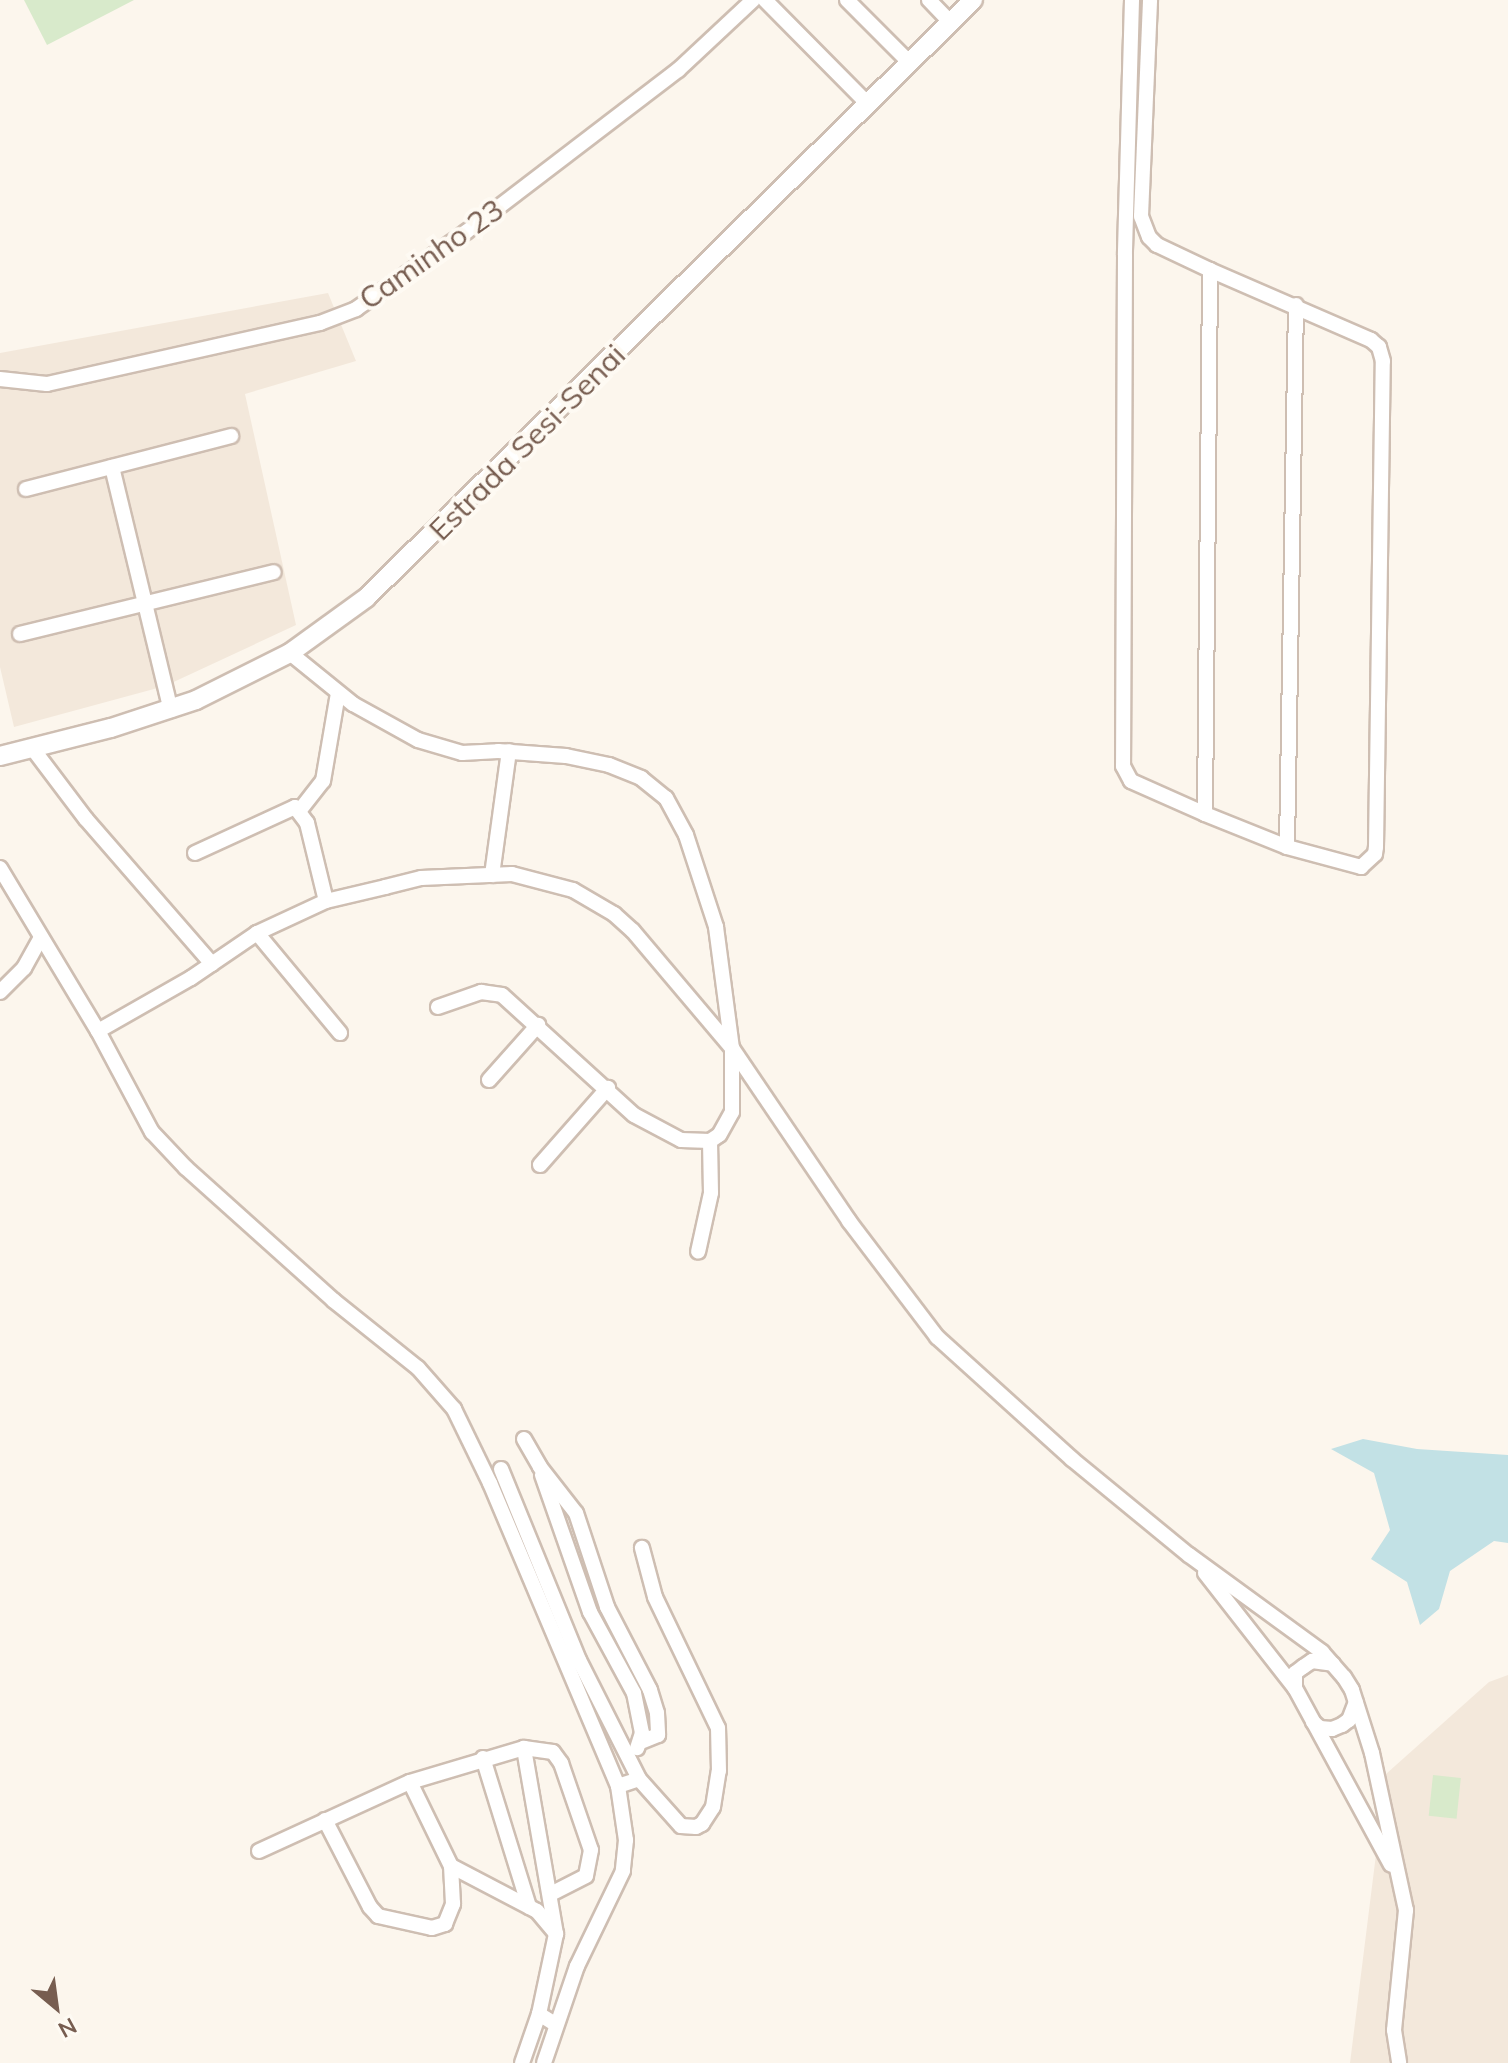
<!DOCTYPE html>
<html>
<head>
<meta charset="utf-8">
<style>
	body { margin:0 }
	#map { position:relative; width:1508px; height:2063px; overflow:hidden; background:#fcf6ed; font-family:Mulish,sans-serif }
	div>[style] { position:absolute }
	.residential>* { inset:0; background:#f3e8db }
	.green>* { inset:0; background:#d8eacb; transform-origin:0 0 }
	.water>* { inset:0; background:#c2e1e5 }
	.roads { filter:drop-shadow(2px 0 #cebeb2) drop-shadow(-2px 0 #cebeb2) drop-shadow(0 2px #cebeb2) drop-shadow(0 -2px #cebeb2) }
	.minor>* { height:14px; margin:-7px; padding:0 7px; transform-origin:7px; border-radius:7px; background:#fff }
	.tertiary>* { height:18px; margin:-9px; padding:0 9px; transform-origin:9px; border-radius:9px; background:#fff }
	span { translate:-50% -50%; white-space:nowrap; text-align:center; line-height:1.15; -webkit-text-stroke:8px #fefaf3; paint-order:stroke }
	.street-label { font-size:30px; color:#775d50 }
	.north { position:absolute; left:16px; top:1967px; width:80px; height:80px; -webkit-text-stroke:6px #fefaf3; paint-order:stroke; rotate:151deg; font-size:22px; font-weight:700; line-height:32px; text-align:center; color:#775d50 }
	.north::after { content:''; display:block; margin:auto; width:28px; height:36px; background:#775d50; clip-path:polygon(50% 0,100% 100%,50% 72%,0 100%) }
</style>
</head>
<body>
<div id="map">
	<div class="residential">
		<div style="clip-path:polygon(328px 293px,356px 361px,245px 394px,296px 625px,165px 686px,14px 727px,0 667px,0 353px)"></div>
		<div style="clip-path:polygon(1508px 1675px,1508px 2063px,1350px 2063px,1386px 1774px,1489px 1682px)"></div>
	</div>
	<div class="green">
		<div style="clip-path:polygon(24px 0,134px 0,47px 45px)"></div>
		<div style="left:1433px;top:1775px;width:28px;height:41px;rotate:6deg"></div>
	</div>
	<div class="water">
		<div style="clip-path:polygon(1363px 1439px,1417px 1449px,1508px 1455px,1508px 1543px,1494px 1541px,1450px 1571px,1439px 1609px,1420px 1625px,1407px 1582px,1371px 1559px,1390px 1530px,1374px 1473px,1331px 1449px)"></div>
	</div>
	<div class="roads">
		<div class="minor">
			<div style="left:765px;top:0;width:146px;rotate:45.3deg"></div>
			<div style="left:847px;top:0;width:89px;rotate:45deg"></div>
			<div style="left:929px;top:0;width:30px;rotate:46deg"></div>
			<div style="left:1132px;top:0;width:255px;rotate:91.6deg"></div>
			<div style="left:1125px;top:255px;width:511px;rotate:90.22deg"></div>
			<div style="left:1123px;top:766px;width:17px;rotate:62deg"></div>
			<div style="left:1131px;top:781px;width:81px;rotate:24deg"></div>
			<div style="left:1205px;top:814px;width:88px;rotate:21.9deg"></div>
			<div style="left:1287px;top:847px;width:77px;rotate:15.1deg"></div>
			<div style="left:1361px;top:867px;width:19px;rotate:-43deg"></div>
			<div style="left:1375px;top:854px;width:7px;rotate:-82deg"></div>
			<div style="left:1376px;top:847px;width:486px;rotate:-89.2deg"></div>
			<div style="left:1383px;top:361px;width:15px;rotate:-106deg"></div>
			<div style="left:1379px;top:347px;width:11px;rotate:-139deg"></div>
			<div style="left:1371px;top:340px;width:176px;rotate:-156.5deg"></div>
			<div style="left:1210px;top:270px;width:59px;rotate:-154.7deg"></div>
			<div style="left:1157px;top:245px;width:11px;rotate:-135deg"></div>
			<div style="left:1149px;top:237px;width:22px;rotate:-111deg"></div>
			<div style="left:1141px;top:216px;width:216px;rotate:-87.6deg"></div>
			<div style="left:0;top:379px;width:47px;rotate:6.1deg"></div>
			<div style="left:47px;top:384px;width:280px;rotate:-12.6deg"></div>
			<div style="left:320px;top:323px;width:39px;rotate:-21deg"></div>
			<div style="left:356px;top:309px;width:134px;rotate:-35deg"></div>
			<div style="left:466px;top:232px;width:267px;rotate:-37.4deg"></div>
			<div style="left:678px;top:70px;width:103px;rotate:-43deg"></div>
			<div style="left:112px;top:467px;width:250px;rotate:76.4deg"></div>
			<div style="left:26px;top:489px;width:212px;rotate:-14.5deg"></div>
			<div style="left:20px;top:634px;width:261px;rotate:-13.7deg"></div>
			<div style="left:290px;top:653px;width:81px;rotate:39deg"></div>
			<div style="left:353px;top:704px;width:74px;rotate:29deg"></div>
			<div style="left:418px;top:740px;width:46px;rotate:16.5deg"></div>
			<div style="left:462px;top:753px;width:36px;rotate:-3deg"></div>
			<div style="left:498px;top:751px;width:68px;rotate:4.2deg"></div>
			<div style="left:566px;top:756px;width:44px;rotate:11.8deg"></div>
			<div style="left:609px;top:765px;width:35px;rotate:22deg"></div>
			<div style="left:641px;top:778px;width:32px;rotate:39deg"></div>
			<div style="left:666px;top:798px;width:42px;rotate:61.6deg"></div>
			<div style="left:686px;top:835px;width:97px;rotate:71.9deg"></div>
			<div style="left:716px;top:927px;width:122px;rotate:82.5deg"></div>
			<div style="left:732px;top:1048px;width:64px;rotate:90deg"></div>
			<div style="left:732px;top:1112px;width:26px;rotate:119deg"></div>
			<div style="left:719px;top:1135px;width:11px;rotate:146deg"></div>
			<div style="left:710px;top:1141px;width:52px;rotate:88.9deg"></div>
			<div style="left:711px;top:1193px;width:60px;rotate:102.4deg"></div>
			<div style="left:33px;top:749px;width:88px;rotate:52.9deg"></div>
			<div style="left:86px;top:819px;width:192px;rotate:49deg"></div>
			<div style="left:300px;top:810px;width:37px;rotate:-52deg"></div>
			<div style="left:323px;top:781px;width:89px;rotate:-80.3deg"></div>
			<div style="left:1205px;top:814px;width:544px;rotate:-89.47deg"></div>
			<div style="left:1287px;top:847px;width:542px;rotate:-89.05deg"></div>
			<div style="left:195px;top:853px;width:110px;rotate:-24.7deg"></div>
			<div style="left:295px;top:807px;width:20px;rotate:53deg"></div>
			<div style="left:307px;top:823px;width:80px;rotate:76.3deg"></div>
			<div style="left:0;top:868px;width:190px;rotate:59deg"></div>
			<div style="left:98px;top:1031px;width:115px;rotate:61.9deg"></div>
			<div style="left:152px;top:1132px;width:50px;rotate:46.6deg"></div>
			<div style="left:186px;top:1168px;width:198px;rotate:41.9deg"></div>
			<div style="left:333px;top:1300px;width:109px;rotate:38.7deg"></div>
			<div style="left:418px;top:1368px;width:55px;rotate:48.7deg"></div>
			<div style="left:454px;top:1409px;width:82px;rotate:64.1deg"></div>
			<div style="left:490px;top:1483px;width:329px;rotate:67.1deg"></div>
			<div style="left:618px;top:1786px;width:55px;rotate:81.6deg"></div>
			<div style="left:626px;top:1840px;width:31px;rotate:96deg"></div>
			<div style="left:623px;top:1871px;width:106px;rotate:115.8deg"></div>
			<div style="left:577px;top:1966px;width:102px;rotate:108.8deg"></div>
			<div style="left:492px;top:875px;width:125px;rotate:-82.2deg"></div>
			<div style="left:257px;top:933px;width:130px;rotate:50.3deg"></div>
			<div style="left:0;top:992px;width:34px;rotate:-45deg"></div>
			<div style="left:24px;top:968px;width:35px;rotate:-61deg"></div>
			<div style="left:438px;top:1007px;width:46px;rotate:-19.2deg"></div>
			<div style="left:481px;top:992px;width:21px;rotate:8deg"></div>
			<div style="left:502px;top:995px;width:178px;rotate:42.3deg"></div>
			<div style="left:634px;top:1115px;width:53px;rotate:28deg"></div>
			<div style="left:681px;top:1140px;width:29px;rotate:2deg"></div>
			<div style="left:98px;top:1031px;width:107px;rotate:-29.7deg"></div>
			<div style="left:191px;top:978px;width:80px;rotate:-34.3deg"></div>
			<div style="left:257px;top:933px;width:76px;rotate:-24.9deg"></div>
			<div style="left:326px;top:901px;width:61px;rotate:-13.3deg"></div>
			<div style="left:385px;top:887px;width:37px;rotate:-14deg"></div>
			<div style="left:421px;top:878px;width:91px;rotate:-2.5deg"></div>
			<div style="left:512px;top:874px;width:63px;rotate:14.7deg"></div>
			<div style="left:573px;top:890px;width:48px;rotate:30.3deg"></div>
			<div style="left:614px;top:914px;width:25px;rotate:42deg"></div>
			<div style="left:633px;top:931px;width:153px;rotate:49.8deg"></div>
			<div style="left:732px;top:1048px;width:209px;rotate:55.9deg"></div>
			<div style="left:849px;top:1221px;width:146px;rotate:52.8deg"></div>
			<div style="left:937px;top:1337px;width:182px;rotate:42.1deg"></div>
			<div style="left:1072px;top:1459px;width:151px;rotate:39.4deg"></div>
			<div style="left:1189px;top:1555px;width:165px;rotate:36.1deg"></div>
			<div style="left:1322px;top:1652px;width:33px;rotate:49deg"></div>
			<div style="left:1344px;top:1677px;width:15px;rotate:58deg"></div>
			<div style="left:1352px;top:1690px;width:66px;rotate:72.4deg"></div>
			<div style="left:1372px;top:1753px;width:161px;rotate:77.8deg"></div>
			<div style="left:1406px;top:1910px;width:121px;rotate:95.7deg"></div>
			<div style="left:1394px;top:2030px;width:33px;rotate:81deg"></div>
			<div style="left:489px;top:1080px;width:74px;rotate:-48.3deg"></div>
			<div style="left:540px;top:1165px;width:103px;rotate:-48.6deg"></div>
			<div style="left:524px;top:1439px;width:32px;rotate:60deg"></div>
			<div style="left:540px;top:1467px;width:58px;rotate:52deg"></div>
			<div style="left:576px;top:1513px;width:99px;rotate:71.7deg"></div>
			<div style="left:607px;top:1607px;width:93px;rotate:62.6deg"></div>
			<div style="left:650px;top:1690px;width:24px;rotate:73deg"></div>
			<div style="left:657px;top:1713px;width:22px;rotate:87deg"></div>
			<div style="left:658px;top:1735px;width:18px;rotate:158deg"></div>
			<div style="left:501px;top:1469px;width:206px;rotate:67.8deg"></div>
			<div style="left:579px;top:1660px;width:133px;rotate:63.2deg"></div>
			<div style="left:542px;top:1475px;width:145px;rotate:70.7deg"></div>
			<div style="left:590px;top:1612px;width:92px;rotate:61.5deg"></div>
			<div style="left:634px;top:1693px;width:41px;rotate:78.7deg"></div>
			<div style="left:642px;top:1733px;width:16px;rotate:108deg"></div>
			<div style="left:1205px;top:1573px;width:146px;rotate:52deg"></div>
			<div style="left:1295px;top:1688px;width:201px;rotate:61.5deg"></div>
			<div style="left:1295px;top:1688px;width:15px;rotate:-90deg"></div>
			<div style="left:1295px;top:1673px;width:10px;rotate:-37deg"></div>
			<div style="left:1303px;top:1667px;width:11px;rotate:-34deg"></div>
			<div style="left:1312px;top:1661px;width:21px;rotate:8deg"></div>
			<div style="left:1313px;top:1722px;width:9px;rotate:41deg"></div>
			<div style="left:1320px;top:1728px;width:12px;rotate:5deg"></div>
			<div style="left:1332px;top:1729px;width:11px;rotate:-22deg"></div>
			<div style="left:1342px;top:1725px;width:9px;rotate:-36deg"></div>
			<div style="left:1349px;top:1720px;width:19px;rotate:-69deg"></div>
			<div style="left:524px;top:1748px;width:29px;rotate:8deg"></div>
			<div style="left:553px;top:1752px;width:14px;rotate:54deg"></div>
			<div style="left:561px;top:1763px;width:92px;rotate:71deg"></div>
			<div style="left:591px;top:1850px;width:26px;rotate:101deg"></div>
			<div style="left:586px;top:1876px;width:38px;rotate:153deg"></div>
			<div style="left:483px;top:1758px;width:156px;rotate:72.8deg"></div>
			<div style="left:618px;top:1786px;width:22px;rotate:-18deg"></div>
			<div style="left:639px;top:1779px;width:63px;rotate:48.2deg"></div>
			<div style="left:681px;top:1826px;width:15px;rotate:4deg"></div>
			<div style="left:696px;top:1827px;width:7px;rotate:-27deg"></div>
			<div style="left:702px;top:1824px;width:20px;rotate:-57deg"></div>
			<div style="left:713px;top:1807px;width:36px;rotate:-81deg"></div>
			<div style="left:719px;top:1771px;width:43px;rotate:-91.3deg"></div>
			<div style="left:718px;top:1728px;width:145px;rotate:-115.7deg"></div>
			<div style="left:655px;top:1597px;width:51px;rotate:-104.9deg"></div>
			<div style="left:325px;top:1820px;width:98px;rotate:62.7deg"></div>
			<div style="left:370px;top:1907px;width:12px;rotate:48deg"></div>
			<div style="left:378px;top:1916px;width:55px;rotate:12.5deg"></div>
			<div style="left:432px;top:1928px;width:14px;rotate:-17deg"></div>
			<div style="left:445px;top:1924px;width:22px;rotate:-68deg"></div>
			<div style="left:453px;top:1904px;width:38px;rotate:-93deg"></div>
			<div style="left:259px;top:1851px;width:166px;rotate:-24.6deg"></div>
			<div style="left:555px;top:2024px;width:19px;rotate:-148deg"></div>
			<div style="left:539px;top:2014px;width:82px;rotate:-78deg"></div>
			<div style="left:556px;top:1934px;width:189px;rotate:-99.8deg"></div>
			<div style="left:524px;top:1748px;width:119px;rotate:163.4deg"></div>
			<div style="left:410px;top:1782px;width:93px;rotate:64deg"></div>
			<div style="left:451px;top:1866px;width:97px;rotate:27.6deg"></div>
			<div style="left:537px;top:1911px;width:30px;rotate:50deg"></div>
			<div style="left:522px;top:2063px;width:52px;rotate:-70.9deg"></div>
		</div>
		<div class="tertiary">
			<div style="left:0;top:756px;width:114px;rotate:-14.2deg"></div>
			<div style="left:111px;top:728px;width:89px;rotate:-18.2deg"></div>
			<div style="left:196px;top:700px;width:105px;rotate:-26.6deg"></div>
			<div style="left:290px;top:653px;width:94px;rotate:-35.9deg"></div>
			<div style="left:366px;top:598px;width:852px;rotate:-44.57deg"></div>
		</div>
	</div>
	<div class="street-label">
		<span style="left:431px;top:254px;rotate:-35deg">Caminho 23</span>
		<span style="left:527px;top:442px;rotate:-45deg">Estrada Sesi-Senai</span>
	</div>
	<div class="north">N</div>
</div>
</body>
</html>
